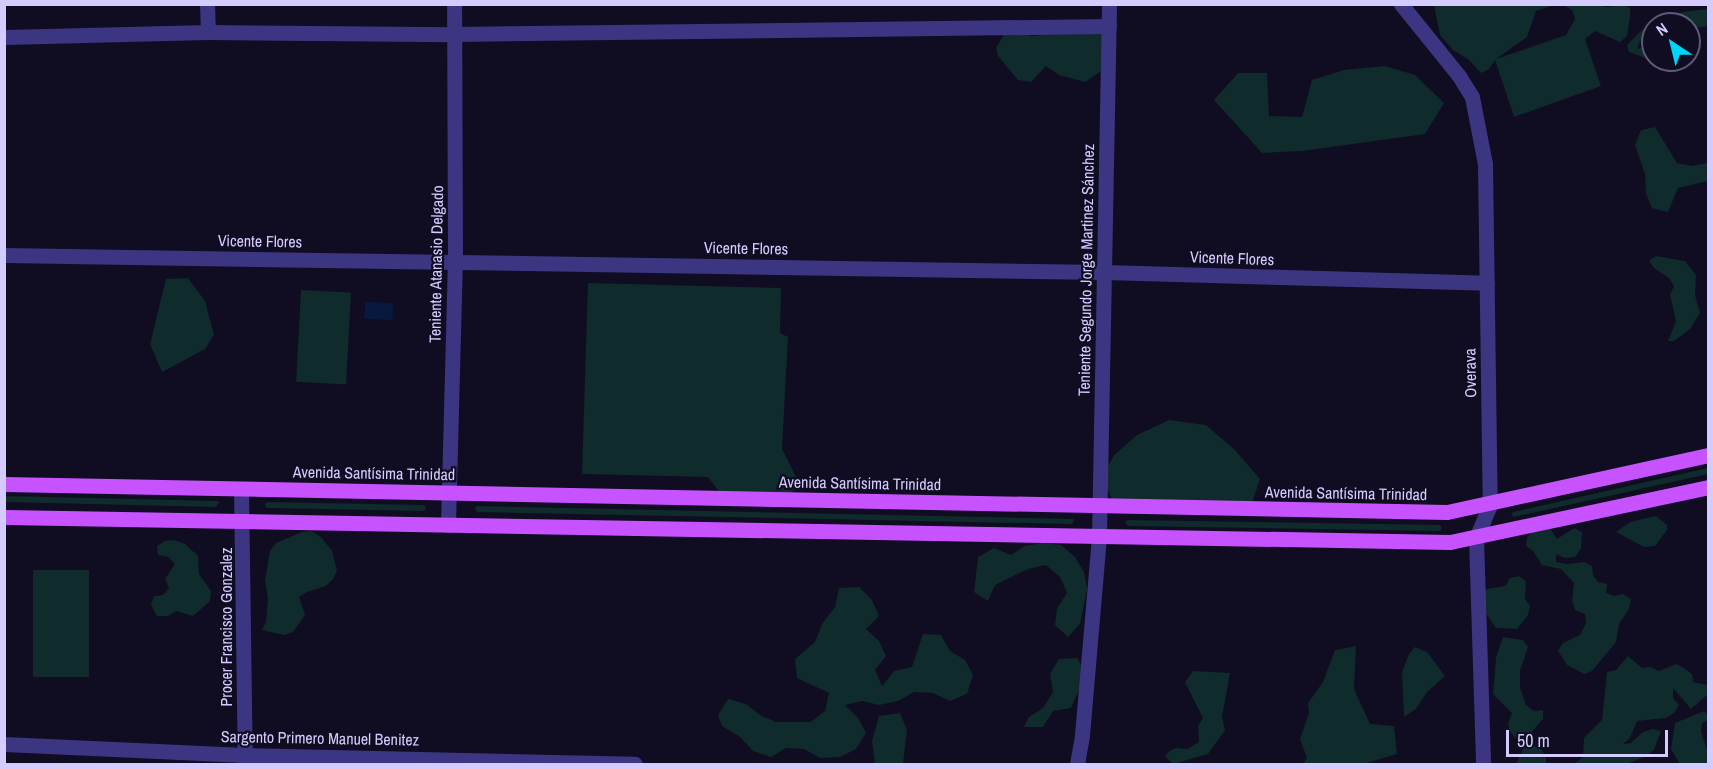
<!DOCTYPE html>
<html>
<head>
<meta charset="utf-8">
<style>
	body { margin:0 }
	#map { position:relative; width:1713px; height:769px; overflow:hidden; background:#100c21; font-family:"Archivo Narrow",sans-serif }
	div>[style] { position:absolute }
	.green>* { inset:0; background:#0f2b2b; transform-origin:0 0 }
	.water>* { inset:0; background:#07193f; transform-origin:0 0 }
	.street>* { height:15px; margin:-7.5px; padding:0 7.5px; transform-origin:7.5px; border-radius:7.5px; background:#3b3582 }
	.primary>* { height:15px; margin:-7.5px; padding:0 7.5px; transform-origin:7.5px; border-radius:7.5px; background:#c653ff }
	span { translate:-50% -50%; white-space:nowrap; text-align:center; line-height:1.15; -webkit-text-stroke:4.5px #100c21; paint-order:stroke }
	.street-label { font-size:16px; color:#d4ccff }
	.frame { position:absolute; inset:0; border:6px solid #d4ccff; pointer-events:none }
	.north { position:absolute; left:1641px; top:12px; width:60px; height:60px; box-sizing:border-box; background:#100c21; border:2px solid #5e597a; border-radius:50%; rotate:325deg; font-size:16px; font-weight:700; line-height:24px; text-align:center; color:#d4ccff }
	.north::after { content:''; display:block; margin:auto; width:21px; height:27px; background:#00d4f7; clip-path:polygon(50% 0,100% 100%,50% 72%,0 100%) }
	.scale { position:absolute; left:1506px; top:730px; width:162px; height:27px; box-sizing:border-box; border:3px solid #d4ccff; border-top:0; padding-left:8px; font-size:18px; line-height:21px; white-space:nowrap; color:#d4ccff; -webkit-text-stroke:4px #100c21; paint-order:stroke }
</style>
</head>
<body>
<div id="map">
	<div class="green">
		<div style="clip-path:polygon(evenodd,1602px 5px,1605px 7px,1624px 5px,1630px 8px,1630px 17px,1627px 36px,1620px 42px,1595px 31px,1585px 39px,1601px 86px,1514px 117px,1495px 60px,1489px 69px,1481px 73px,1469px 60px,1453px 50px,1440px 35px,1434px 5px,1602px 5px,1554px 5px,1563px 5px,1572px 10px,1575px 19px,1566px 35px,1496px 59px,1527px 37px,1536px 11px,1554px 5px)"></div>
		<div style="clip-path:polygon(1708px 9px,1708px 25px,1704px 27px,1689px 28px,1689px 24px,1655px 24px,1657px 20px,1682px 12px)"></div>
		<div style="clip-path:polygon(1653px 25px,1653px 40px,1640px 41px,1637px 49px,1653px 45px,1653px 60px,1664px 60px,1661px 62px,1656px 62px,1629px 52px,1627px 45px,1642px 30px)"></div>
		<div style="clip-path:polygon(1009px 26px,1031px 36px,1103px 29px,1106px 54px,1100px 72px,1085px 82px,1059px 75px,1046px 66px,1031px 82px,1018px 80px,998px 56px,996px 48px)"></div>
		<div style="clip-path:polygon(1385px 66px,1415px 75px,1444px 103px,1425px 134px,1302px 151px,1262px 153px,1214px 100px,1238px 73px,1267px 73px,1269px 116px,1302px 117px,1312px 80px,1344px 70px)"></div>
		<div style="clip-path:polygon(1655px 127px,1677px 163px,1691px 166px,1708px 163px,1708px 181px,1678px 188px,1668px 212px,1652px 208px,1646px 194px,1645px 174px,1635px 145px,1641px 130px)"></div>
		<div style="clip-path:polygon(1656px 256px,1685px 261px,1696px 275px,1695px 295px,1700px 313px,1690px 329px,1674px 341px,1668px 341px,1676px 321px,1670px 295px,1674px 286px,1669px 278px,1654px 268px,1649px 261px)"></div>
		<div style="clip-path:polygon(188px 278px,205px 301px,214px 335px,205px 349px,162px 372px,150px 344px,166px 279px)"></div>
		<div style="clip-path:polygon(588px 283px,781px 288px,780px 333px,788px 337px,782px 449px,800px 485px,777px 505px,720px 493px,708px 477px,582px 474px)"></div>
		<div style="left:301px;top:290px;width:50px;height:92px;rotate:3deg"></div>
		<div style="clip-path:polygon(1169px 420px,1206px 425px,1235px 450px,1260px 479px,1250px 509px,1116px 508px,1102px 477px,1114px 455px,1137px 435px)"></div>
		<div style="clip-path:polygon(1708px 468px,1708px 474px,1514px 517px,1511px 515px,1513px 512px)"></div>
		<div style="clip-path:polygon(5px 496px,217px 501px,219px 503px,216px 507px,5px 502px)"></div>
		<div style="clip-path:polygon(267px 502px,424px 505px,426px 507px,424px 511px,267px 508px,265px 504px)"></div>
		<div style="clip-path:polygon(477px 506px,1073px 519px,1074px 521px,1072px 524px,477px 512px,475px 508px)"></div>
		<div style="clip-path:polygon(1656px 516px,1667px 525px,1667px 530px,1655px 546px,1644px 547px,1616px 532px,1630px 522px)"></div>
		<div style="clip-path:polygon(1128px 520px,1440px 525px,1442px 528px,1440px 531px,1128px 526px,1125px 522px)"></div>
		<div style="clip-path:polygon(1548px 525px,1557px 539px,1574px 528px,1582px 532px,1581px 549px,1575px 557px,1565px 558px,1556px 554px,1556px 562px,1567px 564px,1585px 562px,1592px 566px,1593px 575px,1598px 582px,1607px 584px,1606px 593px,1614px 596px,1623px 594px,1631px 599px,1629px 609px,1619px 624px,1616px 642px,1592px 671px,1584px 674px,1567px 665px,1558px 651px,1563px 643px,1580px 635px,1586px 623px,1585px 614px,1575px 610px,1572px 601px,1574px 583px,1561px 569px,1542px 565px,1533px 551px,1526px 546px,1527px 538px,1532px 531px)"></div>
		<div style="clip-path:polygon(311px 531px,321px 537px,332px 551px,337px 571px,333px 579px,326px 586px,307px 592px,299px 597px,305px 615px,293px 632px,284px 635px,262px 630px,266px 622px,268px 599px,265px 580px,270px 551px,276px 543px,302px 532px)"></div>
		<div style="clip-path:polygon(174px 540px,185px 544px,198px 556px,199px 574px,211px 591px,210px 601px,193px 616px,176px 611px,168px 616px,157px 616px,151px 605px,154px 596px,163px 595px,169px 588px,165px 579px,175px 564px,168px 557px,158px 555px,157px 546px,165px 541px)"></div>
		<div style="clip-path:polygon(1043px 543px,1061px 545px,1075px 557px,1084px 572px,1087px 589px,1080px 624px,1068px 637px,1055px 625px,1057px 608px,1067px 593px,1060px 577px,1046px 565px,1028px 569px,995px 585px,988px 601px,974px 592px,978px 557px,994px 548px,1011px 555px,1025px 546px)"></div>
		<div style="left:33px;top:570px;width:56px;height:107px"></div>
		<div style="clip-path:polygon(1519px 576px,1526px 581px,1525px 599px,1530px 606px,1528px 615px,1517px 629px,1496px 628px,1485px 612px,1479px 595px,1487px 589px,1505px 586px,1510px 578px)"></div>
		<div style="clip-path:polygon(859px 587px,872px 600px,879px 616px,866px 629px,879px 641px,886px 656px,875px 670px,882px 686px,894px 671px,912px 667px,923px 634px,941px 635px,950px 651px,965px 660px,973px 675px,967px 694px,950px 701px,933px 693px,914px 692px,898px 701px,879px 705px,862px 701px,845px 705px,858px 718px,866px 733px,856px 749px,840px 757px,820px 758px,804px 749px,786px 748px,771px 757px,753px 751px,739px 736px,722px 726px,718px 715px,728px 699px,746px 704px,760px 715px,776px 722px,811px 722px,825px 711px,829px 693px,797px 678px,795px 659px,815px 642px,822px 624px,835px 607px,839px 588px)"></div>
		<div style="clip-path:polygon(1503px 637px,1523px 640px,1528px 647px,1520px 671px,1520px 688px,1526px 705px,1534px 711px,1543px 710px,1543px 719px,1529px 735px,1516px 738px,1510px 732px,1508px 724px,1512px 713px,1493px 694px,1496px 658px)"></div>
		<div style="clip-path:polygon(1356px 646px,1354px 689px,1370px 724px,1394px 726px,1397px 754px,1363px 764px,1303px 764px,1307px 758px,1300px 739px,1309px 713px,1308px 703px,1323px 682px,1335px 650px)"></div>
		<div style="clip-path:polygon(1415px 647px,1427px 652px,1445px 676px,1427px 692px,1416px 709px,1404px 717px,1402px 672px,1409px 654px)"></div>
		<div style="clip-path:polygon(1628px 656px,1642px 668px,1650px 667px,1659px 671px,1676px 664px,1684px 668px,1692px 674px,1693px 682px,1708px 685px,1707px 695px,1691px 709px,1673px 688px,1673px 698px,1679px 705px,1674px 713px,1666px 718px,1637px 721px,1630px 738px,1623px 744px,1631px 743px,1643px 732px,1653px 729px,1661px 731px,1654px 750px,1646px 756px,1627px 764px,1574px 764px,1583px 757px,1584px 738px,1602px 720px,1607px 672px,1616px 670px)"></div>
		<div style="clip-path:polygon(1077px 658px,1086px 674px,1071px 708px,1053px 711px,1043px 727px,1024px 727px,1029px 717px,1043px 708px,1053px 692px,1050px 674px,1059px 659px)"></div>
		<div style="clip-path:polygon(1193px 671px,1230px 673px,1222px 717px,1225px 730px,1208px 754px,1173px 764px,1165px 756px,1168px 752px,1175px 748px,1187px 749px,1199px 742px,1198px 726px,1203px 718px,1185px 682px)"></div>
		<div style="clip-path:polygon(1704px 711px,1708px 715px,1708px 720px,1702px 723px,1701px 732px,1708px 753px,1708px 764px,1680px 764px,1671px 749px,1675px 723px)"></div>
		<div style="clip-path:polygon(900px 713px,907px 730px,903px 764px,875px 764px,872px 741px,879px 716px)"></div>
		<div style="clip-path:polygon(1532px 746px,1541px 748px,1546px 758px,1546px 764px,1516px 764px,1524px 748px)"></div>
	</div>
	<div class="water">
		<div style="left:365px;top:302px;width:28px;height:17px;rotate:2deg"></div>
	</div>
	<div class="street">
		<div style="left:207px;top:4px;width:28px;rotate:88deg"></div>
		<div style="left:1401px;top:4px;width:92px;rotate:51.1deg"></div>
		<div style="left:1459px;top:76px;width:25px;rotate:58deg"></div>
		<div style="left:1472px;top:97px;width:68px;rotate:79deg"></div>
		<div style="left:1485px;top:164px;width:341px;rotate:89.2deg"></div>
		<div style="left:1490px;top:505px;width:36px;rotate:113deg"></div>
		<div style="left:1476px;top:538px;width:226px;rotate:88.2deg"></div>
		<div style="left:4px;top:37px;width:204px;rotate:-1.4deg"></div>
		<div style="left:208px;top:32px;width:246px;rotate:0.5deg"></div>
		<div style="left:454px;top:34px;width:655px;rotate:-0.7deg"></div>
		<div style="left:4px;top:255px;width:1100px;rotate:0.89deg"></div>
		<div style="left:1104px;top:272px;width:383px;rotate:1.6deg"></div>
		<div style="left:241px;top:489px;width:275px;rotate:89.2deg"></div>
		<div style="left:448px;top:525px;width:263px;rotate:-88.5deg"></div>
		<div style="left:455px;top:262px;width:258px;rotate:-90.2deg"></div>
		<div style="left:4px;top:744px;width:241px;rotate:2.6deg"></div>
		<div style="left:245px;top:755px;width:390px;rotate:1.3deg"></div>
		<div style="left:1077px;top:764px;width:29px;rotate:-80deg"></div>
		<div style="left:1082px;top:735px;width:200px;rotate:-85.1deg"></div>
		<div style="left:1099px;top:536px;width:532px;rotate:-88.92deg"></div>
	</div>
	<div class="primary">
		<div style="left:4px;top:484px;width:1443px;rotate:1.11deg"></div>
		<div style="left:1447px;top:512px;width:267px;rotate:-12.3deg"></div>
		<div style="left:4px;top:517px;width:1446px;rotate:0.99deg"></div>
		<div style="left:1450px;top:542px;width:264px;rotate:-12deg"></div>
	</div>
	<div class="street-label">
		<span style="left:260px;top:241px;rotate:1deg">Vicente Flores</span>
		<span style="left:746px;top:248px;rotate:1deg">Vicente Flores</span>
		<span style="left:1232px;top:258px;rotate:2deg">Vicente Flores</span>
		<span style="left:436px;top:264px;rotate:-89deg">Teniente Atanasio Delgado</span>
		<span style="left:1086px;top:270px;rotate:-89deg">Teniente Segundo Jorge Martinez Sánchez</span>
		<span style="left:1470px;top:373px;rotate:-91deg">Overava</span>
		<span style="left:374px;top:473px;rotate:1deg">Avenida Santísima Trinidad</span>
		<span style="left:860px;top:483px;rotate:1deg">Avenida Santísima Trinidad</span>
		<span style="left:1346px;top:493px;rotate:1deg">Avenida Santísima Trinidad</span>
		<span style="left:226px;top:627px;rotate:-90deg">Procer Francisco Gonzalez</span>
		<span style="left:320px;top:738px;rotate:1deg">Sargento Primero Manuel Benitez</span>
	</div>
	<div class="frame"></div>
	<div class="north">N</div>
	<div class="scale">50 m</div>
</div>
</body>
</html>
